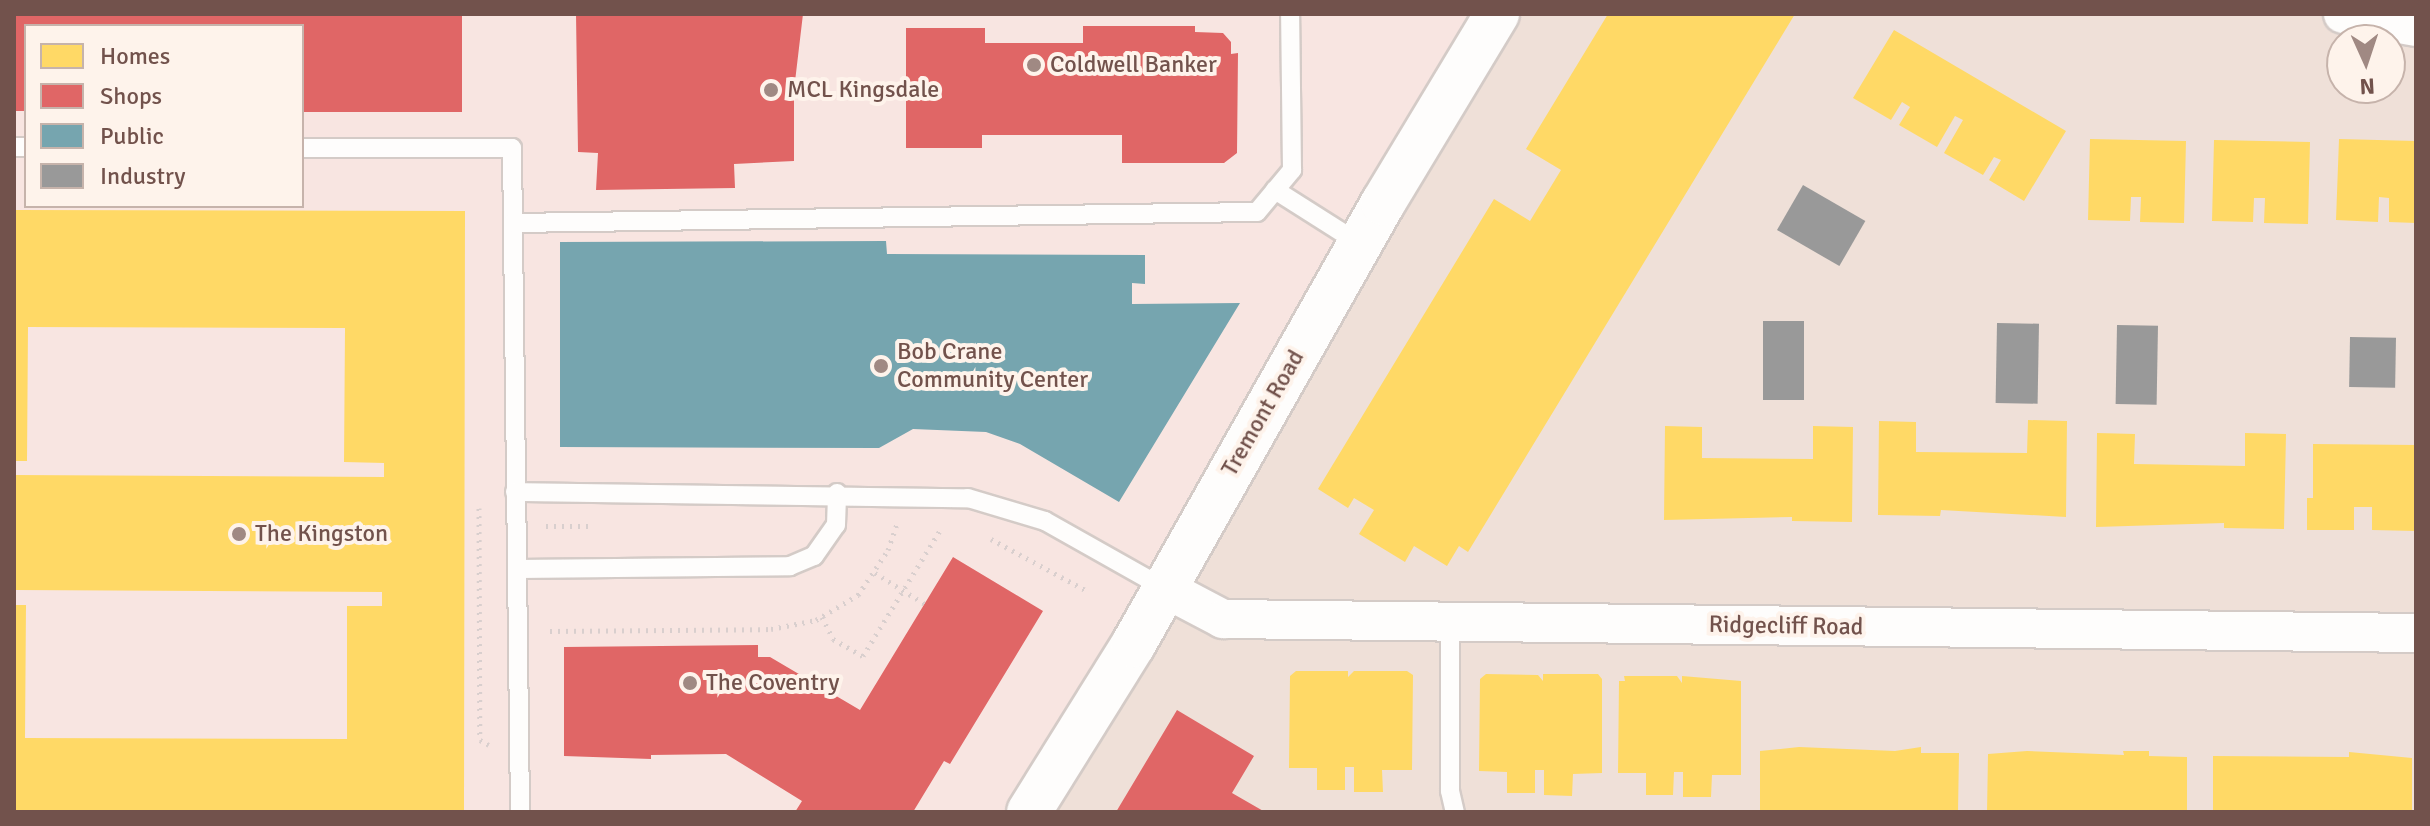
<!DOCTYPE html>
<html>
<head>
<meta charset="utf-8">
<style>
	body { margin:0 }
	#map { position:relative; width:2430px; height:826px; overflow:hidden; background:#f6efea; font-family:Signika,sans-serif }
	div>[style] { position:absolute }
	.residential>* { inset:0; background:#efe0d8 }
	.commercial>* { inset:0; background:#f8e5e1 }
	.homes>* { inset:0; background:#ffd966 }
	.shops>* { inset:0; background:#e06666 }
	.public>* { inset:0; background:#76a5af }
	.industry>* { inset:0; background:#999; transform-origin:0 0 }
	.path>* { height:5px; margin-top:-2.5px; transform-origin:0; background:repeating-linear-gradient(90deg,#d9cfce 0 2px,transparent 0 8px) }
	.roads { filter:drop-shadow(2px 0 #d4cbc7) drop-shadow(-2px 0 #d4cbc7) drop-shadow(0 2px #d4cbc7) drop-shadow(0 -2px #d4cbc7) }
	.service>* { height:18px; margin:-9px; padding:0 9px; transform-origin:9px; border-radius:9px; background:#fefdfc }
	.minor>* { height:38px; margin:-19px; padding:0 19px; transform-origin:19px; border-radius:19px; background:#fefdfc }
	.secondary>* { height:44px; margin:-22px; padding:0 22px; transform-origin:22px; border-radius:22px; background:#fefdfc }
	.dots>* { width:22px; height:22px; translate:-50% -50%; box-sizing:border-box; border:4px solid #fef3eb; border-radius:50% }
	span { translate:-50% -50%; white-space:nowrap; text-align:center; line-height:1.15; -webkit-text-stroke:8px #fef3eb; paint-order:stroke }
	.poi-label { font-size:24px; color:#72524c }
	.left { translate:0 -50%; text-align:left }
	.street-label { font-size:24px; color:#72524c }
	.frame { position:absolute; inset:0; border:16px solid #72524c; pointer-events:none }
	.legend { position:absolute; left:24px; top:24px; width:280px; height:184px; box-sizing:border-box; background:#fef3eb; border:2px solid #c6b3ab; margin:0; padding:10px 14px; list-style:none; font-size:24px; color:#72524c }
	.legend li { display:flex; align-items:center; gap:16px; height:40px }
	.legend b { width:40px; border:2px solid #c6b3ab }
	.north { position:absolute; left:2326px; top:24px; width:80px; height:80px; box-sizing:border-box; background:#fef3eb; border:2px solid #c6b3ab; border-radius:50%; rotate:177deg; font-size:22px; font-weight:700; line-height:32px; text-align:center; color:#72524c }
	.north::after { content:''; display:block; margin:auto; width:28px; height:36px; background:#a08983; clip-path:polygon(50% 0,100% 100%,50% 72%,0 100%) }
</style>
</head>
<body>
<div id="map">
	<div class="residential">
		<div style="clip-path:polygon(evenodd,1497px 14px,2416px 14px,2416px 812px,1029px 812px,1497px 14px,2342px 40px,2390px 40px,2390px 88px,2342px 88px,2342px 40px)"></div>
	</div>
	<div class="commercial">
		<div style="clip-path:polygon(evenodd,14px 14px,1497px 14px,1029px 812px,14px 812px,14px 14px,26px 26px,302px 26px,302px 206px,26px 206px,26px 26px)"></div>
	</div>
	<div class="homes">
		<div style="clip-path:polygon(1608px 14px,1795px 14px,1468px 552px,1459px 546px,1447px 566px,1414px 546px,1405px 562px,1359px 534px,1374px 510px,1354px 498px,1348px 508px,1318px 489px,1494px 199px,1530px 221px,1561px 170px,1526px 149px)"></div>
		<div style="clip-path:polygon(1894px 30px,2066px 131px,2024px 201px,1989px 180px,2001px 160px,1994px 157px,1983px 175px,1944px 153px,1963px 120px,1955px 116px,1937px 147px,1899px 125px,1910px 107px,1902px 102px,1891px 120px,1853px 98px)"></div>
		<div style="clip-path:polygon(2090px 139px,2186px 141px,2184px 223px,2140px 222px,2141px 197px,2131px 197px,2130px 221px,2088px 220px)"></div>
		<div style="clip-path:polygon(2339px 139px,2416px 141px,2416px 223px,2389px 222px,2389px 198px,2379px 197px,2378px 222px,2336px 220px)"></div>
		<div style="clip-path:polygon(2214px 140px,2310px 142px,2308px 224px,2264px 223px,2265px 198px,2254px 198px,2253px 222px,2212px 221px)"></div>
		<div style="clip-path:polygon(14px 210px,465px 211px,464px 812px,14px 812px,14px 605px,26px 605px,25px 738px,347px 739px,347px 606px,382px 606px,382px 592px,14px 590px,14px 475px,384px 477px,384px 463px,344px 462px,345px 328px,28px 327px,27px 461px,14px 461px)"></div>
		<div style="clip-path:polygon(2028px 420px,2067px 421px,2066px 517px,1941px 510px,1940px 516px,1878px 515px,1879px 421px,1916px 422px,1916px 452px,2027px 453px)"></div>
		<div style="clip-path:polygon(1665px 426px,1702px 427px,1702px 458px,1813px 459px,1813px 426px,1853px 427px,1852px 522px,1792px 521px,1792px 517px,1664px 520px)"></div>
		<div style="clip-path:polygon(2097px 433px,2135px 434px,2134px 464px,2245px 466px,2245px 433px,2286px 434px,2284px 529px,2224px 528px,2224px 523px,2096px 527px)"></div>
		<div style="clip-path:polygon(2313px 444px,2416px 445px,2416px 531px,2372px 530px,2372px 507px,2354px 507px,2354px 530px,2307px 530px,2307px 498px,2313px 498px)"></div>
		<div style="clip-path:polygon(1296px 671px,1348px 671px,1348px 677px,1354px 671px,1407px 671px,1413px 675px,1412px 770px,1382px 770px,1383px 792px,1354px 792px,1354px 767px,1345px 767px,1345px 790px,1317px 790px,1317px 768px,1289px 768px,1290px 676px)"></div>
		<div style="clip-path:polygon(1486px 674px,1538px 675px,1543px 681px,1543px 674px,1598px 674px,1602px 679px,1602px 773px,1573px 774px,1572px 796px,1544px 795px,1544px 770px,1535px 770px,1535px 793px,1507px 793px,1507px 772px,1479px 771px,1480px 679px)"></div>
		<div style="clip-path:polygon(1624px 676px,1677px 676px,1682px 683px,1682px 676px,1741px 681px,1741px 775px,1712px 775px,1711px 797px,1683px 797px,1683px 772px,1674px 772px,1673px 795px,1646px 795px,1646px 773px,1618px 773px,1619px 681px,1625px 681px)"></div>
		<div style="clip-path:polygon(1799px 747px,1895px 751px,1921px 747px,1921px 753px,1959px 753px,1958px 812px,1760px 812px,1760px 751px)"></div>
		<div style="clip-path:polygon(2027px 751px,2124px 755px,2123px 751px,2149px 751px,2149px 756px,2187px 757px,2187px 812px,1987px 812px,1988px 754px)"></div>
		<div style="clip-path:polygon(2349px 752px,2412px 758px,2412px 812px,2213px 812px,2213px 756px,2349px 757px)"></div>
	</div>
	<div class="shops">
		<div style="clip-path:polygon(14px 14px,462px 14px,462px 112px,302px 112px,302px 26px,26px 26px,26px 111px,14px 111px)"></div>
		<div style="clip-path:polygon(576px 14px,803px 14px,794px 90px,794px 161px,734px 164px,735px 188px,596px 190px,598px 153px,578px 152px)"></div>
		<div style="clip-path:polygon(1083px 26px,1195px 26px,1195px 32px,1223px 33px,1231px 42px,1231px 54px,1238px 53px,1237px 153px,1224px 163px,1122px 163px,1122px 135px,982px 135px,982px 148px,906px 148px,906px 28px,985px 28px,985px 43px,1083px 43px)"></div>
		<div style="clip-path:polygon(953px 557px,1043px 611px,950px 764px,944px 761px,913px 812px,795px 812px,802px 801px,726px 754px,651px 755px,651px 759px,564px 756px,564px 647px,758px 645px,758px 657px,770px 657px,860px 710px)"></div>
		<div style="clip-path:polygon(1177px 710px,1254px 756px,1232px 793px,1265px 812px,1116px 812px)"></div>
	</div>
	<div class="public">
		<div style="clip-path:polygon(886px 241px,887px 254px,1145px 255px,1145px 284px,1132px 283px,1132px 304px,1240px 303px,1119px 502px,1020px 444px,986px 432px,913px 429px,879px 448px,560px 447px,560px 242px)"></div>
	</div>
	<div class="industry">
		<div style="left:1803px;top:185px;width:72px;height:52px;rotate:30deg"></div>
		<div style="left:1763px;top:321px;width:41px;height:79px"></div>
		<div style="left:1997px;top:323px;width:42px;height:80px;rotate:1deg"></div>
		<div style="left:2117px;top:325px;width:41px;height:79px;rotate:1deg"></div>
		<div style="left:2350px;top:337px;width:46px;height:50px;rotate:1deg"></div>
	</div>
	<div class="path">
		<div style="left:479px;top:508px;width:232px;rotate:89.8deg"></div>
		<div style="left:480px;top:740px;width:10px;rotate:29deg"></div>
		<div style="left:546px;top:526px;width:45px"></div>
		<div style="left:991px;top:539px;width:111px;rotate:28.4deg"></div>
		<div style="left:875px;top:573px;width:59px;rotate:31.8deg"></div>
		<div style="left:822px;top:617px;width:25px;rotate:63deg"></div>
		<div style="left:833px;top:639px;width:34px;rotate:30deg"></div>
		<div style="left:863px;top:656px;width:151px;rotate:-58.5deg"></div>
		<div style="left:550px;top:631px;width:221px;rotate:-0.5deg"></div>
		<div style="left:771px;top:629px;width:46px;rotate:-11.3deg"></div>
		<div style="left:816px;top:620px;width:49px;rotate:-30.8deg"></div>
		<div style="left:858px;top:595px;width:54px;rotate:-56.3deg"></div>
		<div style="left:888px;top:550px;width:28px;rotate:-71deg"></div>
	</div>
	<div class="roads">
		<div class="service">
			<div style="left:14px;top:147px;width:12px"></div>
			<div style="left:302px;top:148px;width:210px"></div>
			<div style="left:512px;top:148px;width:664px;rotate:89.31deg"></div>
			<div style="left:1275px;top:190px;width:101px;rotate:32.4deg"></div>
			<div style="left:513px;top:223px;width:744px;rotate:-0.85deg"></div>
			<div style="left:1257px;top:212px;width:55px;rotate:-50.2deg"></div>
			<div style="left:1292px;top:170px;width:156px;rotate:-90.7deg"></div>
			<div style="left:515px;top:492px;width:453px;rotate:0.8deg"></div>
			<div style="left:968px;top:498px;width:80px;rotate:16.6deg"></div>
			<div style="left:1045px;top:521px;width:137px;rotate:29.4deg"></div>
			<div style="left:518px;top:569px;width:272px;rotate:-0.6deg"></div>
			<div style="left:790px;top:566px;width:26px;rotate:-23deg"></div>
			<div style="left:814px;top:556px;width:38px;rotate:-55deg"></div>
			<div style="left:836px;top:525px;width:32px;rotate:-88deg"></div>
			<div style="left:1450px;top:622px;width:169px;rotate:90deg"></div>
			<div style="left:1450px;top:791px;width:22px;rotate:77deg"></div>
		</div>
		<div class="minor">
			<div style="left:2343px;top:14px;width:74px;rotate:10.1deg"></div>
			<div style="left:1164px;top:588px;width:67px;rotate:27.7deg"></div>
			<div style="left:1223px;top:619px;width:1193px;rotate:0.67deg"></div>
		</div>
		<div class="secondary">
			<div style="left:1029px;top:812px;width:197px;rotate:-58.1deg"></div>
			<div style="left:1133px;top:645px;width:508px;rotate:-60.51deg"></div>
			<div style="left:1383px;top:203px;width:221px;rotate:-58.9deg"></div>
		</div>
	</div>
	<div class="dots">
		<div style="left:1034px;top:65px;background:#a08983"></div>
		<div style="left:771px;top:90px;background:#a08983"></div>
		<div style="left:881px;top:366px;background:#a08983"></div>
		<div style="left:239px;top:534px;background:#a08983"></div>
		<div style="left:690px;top:683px;background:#a08983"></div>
	</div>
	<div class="poi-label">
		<span class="left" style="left:1050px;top:65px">Coldwell Banker</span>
		<span class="left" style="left:787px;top:90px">MCL Kingsdale</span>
		<span class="left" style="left:897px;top:366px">Bob Crane<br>Community Center</span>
		<span class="left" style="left:255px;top:534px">The Kingston</span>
		<span class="left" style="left:706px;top:683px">The Coventry</span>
	</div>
	<div class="street-label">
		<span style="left:1263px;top:413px;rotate:-60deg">Tremont Road</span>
		<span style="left:1786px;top:626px;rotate:1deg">Ridgecliff Road</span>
	</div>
	<div class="frame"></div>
	<ul class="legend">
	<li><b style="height:22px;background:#ffd966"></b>Homes</li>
	<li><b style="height:22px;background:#e06666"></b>Shops</li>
	<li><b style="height:22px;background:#76a5af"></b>Public</li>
	<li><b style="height:22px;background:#999"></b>Industry</li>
	</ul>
	<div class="north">N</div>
</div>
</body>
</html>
